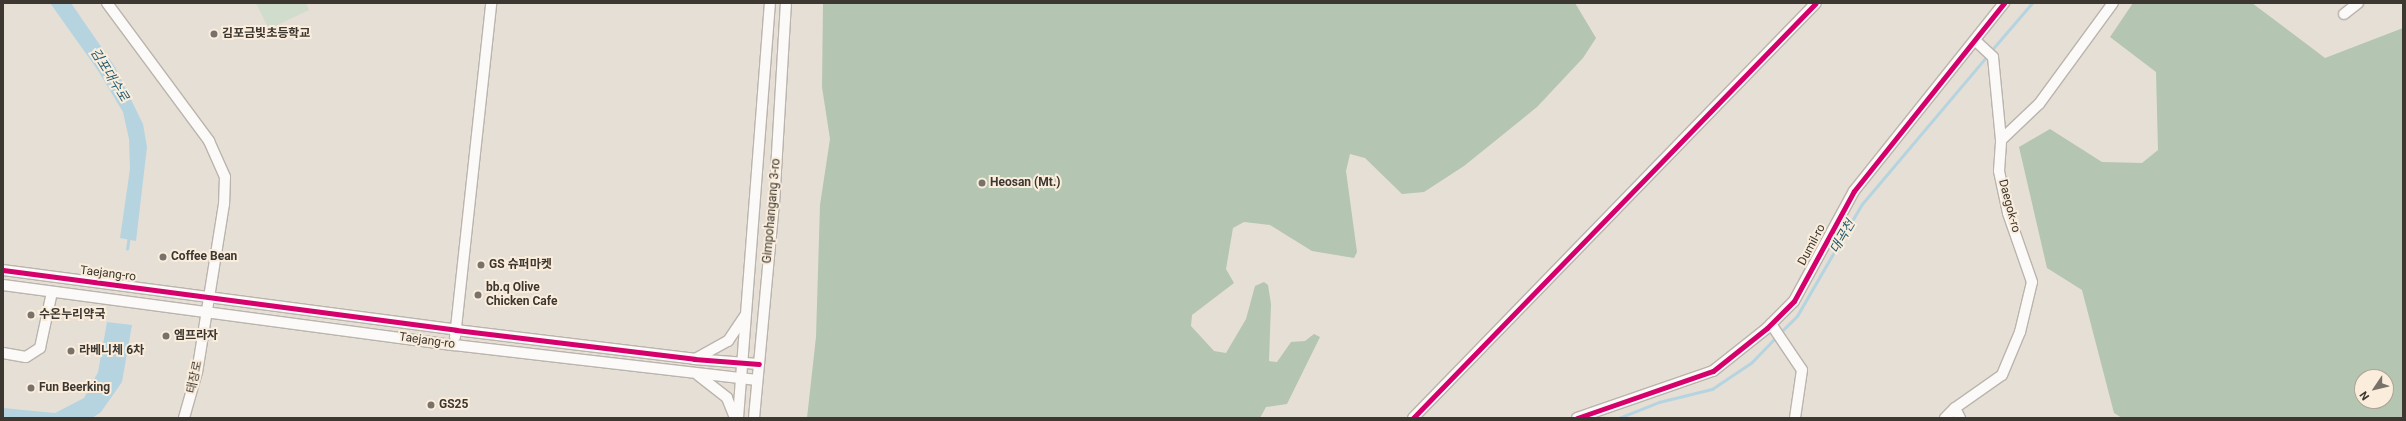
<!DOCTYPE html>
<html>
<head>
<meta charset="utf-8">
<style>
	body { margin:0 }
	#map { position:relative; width:2406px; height:421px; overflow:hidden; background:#e6dfd6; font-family:Roboto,"Noto Sans KR",sans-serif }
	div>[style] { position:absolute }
	.green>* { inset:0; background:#d0dccc }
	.forest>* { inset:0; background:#b4c5b1 }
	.water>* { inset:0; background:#b6d4e0 }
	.stream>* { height:2.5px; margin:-1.25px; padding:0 1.25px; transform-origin:1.25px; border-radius:1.25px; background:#b6d4e0 }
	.roads { filter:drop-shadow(1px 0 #bab4ad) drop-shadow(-1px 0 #bab4ad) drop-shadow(0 1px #bab4ad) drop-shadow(0 -1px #bab4ad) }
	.minor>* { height:10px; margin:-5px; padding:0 5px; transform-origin:5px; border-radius:5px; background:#fbfaf9 }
	.cycleway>* { height:5px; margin:-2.5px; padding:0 2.5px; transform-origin:2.5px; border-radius:2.5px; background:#d6006c }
	.dots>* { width:11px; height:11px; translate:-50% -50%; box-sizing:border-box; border:2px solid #faeddc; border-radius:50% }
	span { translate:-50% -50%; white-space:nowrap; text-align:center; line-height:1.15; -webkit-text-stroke:4px #faeddc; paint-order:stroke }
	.poi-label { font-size:12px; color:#3c3730; font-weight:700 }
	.left { translate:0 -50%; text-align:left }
	.street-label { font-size:12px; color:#3c3730 }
	.water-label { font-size:13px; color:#1e586f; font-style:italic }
	.frame { position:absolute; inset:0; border:4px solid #3c3730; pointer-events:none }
	.north { position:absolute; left:2354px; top:369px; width:40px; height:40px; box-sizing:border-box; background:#faeddc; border:1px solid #aea497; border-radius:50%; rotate:235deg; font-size:11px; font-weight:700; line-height:16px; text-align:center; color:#3c3730 }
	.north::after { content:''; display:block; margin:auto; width:14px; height:18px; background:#78726a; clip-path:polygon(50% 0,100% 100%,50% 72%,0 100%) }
</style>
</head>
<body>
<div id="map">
	<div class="green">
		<div style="clip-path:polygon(256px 3px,306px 3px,309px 10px,269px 29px)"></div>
	</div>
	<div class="forest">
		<div style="clip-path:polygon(823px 3px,1575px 3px,1596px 38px,1583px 58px,1537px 107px,1464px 166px,1424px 192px,1402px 194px,1365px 158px,1350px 154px,1346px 171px,1357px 252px,1354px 258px,1312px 251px,1270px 225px,1244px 222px,1233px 228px,1226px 269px,1234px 283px,1192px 315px,1191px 326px,1214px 351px,1226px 353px,1246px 319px,1255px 286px,1264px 282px,1268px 285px,1271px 304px,1269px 361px,1277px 362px,1291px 342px,1305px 341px,1314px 334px,1320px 337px,1287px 404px,1266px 407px,1260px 418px,807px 418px,816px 337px,820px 205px,830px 139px,822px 87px)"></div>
		<div style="clip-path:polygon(evenodd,2133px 3px,2252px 3px,2325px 58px,2403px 28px,2403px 418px,2122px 418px,2114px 413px,2082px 290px,2047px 268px,2019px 147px,2050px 129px,2102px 162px,2142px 163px,2158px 150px,2156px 72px,2110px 37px,2133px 3px,2362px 377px,2386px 377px,2386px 401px,2362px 401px,2362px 377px)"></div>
	</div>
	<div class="water">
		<div style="clip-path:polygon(50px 3px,71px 3px,115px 67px,143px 124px,147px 147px,136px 241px,120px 238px,130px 169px,129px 139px,123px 112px,97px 69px)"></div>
		<div style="clip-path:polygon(107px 322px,132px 325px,122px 382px,101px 412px,92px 418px,3px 418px,3px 408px,55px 413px,84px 398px,98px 372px)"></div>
	</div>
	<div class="stream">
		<div style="left:1990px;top:52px;width:65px;rotate:-49.4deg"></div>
		<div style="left:127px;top:249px;width:12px;rotate:-81deg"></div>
		<div style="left:1780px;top:333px;width:24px;rotate:-45deg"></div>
		<div style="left:1797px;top:316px;width:129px;rotate:-59.9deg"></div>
		<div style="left:1862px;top:204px;width:194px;rotate:-49.8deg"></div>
		<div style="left:1619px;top:418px;width:43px;rotate:-21.8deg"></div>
		<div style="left:1659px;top:402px;width:55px;rotate:-13.8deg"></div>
		<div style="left:1712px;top:389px;width:47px;rotate:-33.7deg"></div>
		<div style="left:1751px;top:363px;width:37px;rotate:-46deg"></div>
	</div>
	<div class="roads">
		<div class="minor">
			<div style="left:107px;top:3px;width:172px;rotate:53.5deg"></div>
			<div style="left:209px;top:141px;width:39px;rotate:66deg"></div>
			<div style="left:225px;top:177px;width:27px;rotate:92deg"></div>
			<div style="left:224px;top:204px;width:170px;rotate:99.1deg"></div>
			<div style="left:197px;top:372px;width:48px;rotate:105.8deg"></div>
			<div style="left:2344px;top:14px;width:18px;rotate:-38deg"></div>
			<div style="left:2001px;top:140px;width:52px;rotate:-43.5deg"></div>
			<div style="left:2039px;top:104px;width:125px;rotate:-53.8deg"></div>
			<div style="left:3px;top:270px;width:457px;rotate:7.5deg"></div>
			<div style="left:456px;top:330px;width:240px;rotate:6.9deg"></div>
			<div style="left:694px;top:359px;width:65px;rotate:4.4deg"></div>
			<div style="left:3px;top:285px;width:455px;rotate:7.6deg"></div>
			<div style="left:454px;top:345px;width:305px;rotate:6.6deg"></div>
			<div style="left:1771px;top:324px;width:55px;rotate:56deg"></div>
			<div style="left:1802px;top:370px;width:49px;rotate:98.3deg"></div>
			<div style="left:455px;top:337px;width:336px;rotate:-83.8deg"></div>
			<div style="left:3px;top:353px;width:23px;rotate:10deg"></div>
			<div style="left:26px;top:357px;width:17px;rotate:-33deg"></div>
			<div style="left:40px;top:348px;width:57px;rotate:-77.9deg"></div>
			<div style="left:695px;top:359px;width:38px;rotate:-29deg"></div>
			<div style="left:728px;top:341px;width:30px;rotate:-56deg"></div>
			<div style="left:698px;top:375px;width:37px;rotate:38deg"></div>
			<div style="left:727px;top:398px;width:22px;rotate:68deg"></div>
			<div style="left:738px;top:418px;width:416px;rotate:-85.6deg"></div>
			<div style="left:754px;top:418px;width:215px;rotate:-84.7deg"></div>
			<div style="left:774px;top:204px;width:201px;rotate:-86.6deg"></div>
			<div style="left:1413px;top:418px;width:578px;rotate:-45.84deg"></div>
			<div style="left:1577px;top:418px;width:144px;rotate:-19.1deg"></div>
			<div style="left:1713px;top:371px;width:69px;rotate:-38.5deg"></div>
			<div style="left:1767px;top:328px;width:38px;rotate:-45deg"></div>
			<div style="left:1794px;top:301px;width:125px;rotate:-61.4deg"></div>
			<div style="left:1854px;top:191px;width:241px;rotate:-51.4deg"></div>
			<div style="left:1945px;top:418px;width:14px;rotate:-45deg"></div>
			<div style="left:1960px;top:418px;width:11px;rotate:-117deg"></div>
			<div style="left:1955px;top:408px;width:57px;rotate:-35.1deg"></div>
			<div style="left:2002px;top:375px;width:47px;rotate:-67.3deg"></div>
			<div style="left:2020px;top:332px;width:51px;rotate:-76.5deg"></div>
			<div style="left:2032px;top:282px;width:73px;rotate:-109.2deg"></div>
			<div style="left:2008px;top:213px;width:43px;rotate:-102.1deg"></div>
			<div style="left:1999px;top:171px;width:31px;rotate:-86deg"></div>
			<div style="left:2001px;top:140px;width:83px;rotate:-95.5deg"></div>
			<div style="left:1993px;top:57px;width:23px;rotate:-137deg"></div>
		</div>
	</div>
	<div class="cycleway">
		<div style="left:3px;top:270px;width:457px;rotate:7.5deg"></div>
		<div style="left:456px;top:330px;width:240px;rotate:6.9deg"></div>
		<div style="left:694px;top:359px;width:65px;rotate:4.4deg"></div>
		<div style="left:1413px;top:418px;width:578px;rotate:-45.84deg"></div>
		<div style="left:1577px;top:418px;width:144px;rotate:-19.1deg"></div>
		<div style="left:1713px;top:371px;width:69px;rotate:-38.5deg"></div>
		<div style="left:1767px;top:328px;width:38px;rotate:-45deg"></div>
		<div style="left:1794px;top:301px;width:125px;rotate:-61.4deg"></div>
		<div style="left:1854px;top:191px;width:241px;rotate:-51.4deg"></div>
	</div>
	<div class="dots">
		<div style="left:214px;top:34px;background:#78726a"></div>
		<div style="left:982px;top:183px;background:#78726a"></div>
		<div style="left:163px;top:257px;background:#78726a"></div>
		<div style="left:481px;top:265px;background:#78726a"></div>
		<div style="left:478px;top:295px;background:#78726a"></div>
		<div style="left:31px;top:315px;background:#78726a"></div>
		<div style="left:166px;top:336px;background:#78726a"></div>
		<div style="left:71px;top:351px;background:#78726a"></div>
		<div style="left:31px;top:388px;background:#78726a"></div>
		<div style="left:431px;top:405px;background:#78726a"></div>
	</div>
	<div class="poi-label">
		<span class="left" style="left:222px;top:34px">김포금빛초등학교</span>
		<span class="left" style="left:990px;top:183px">Heosan (Mt.)</span>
		<span class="left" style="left:171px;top:257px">Coffee Bean</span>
		<span class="left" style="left:489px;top:265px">GS 슈퍼마켓</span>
		<span class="left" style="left:486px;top:295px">bb.q Olive<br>Chicken Cafe</span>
		<span class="left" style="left:39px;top:315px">수온누리약국</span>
		<span class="left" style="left:174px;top:336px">엠프라자</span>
		<span class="left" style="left:79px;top:351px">라베니체 6차</span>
		<span class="left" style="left:39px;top:388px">Fun Beerking</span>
		<span class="left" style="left:439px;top:405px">GS25</span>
	</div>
	<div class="street-label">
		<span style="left:2009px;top:206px;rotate:75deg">Daegok-ro</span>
		<span style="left:772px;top:211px;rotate:-85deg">Gimpohangang 3-ro</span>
		<span style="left:1812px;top:245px;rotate:-62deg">Dumil-ro</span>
		<span style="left:108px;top:274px;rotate:7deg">Taejang-ro</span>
		<span style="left:427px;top:341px;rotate:8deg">Taejang-ro</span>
		<span style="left:195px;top:377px;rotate:-78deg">태장로</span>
	</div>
	<div class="water-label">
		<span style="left:109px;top:75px;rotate:58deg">김포대수로</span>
		<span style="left:1843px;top:237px;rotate:-60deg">대곡천</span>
	</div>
	<div class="frame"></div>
	<div class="north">N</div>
</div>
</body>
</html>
